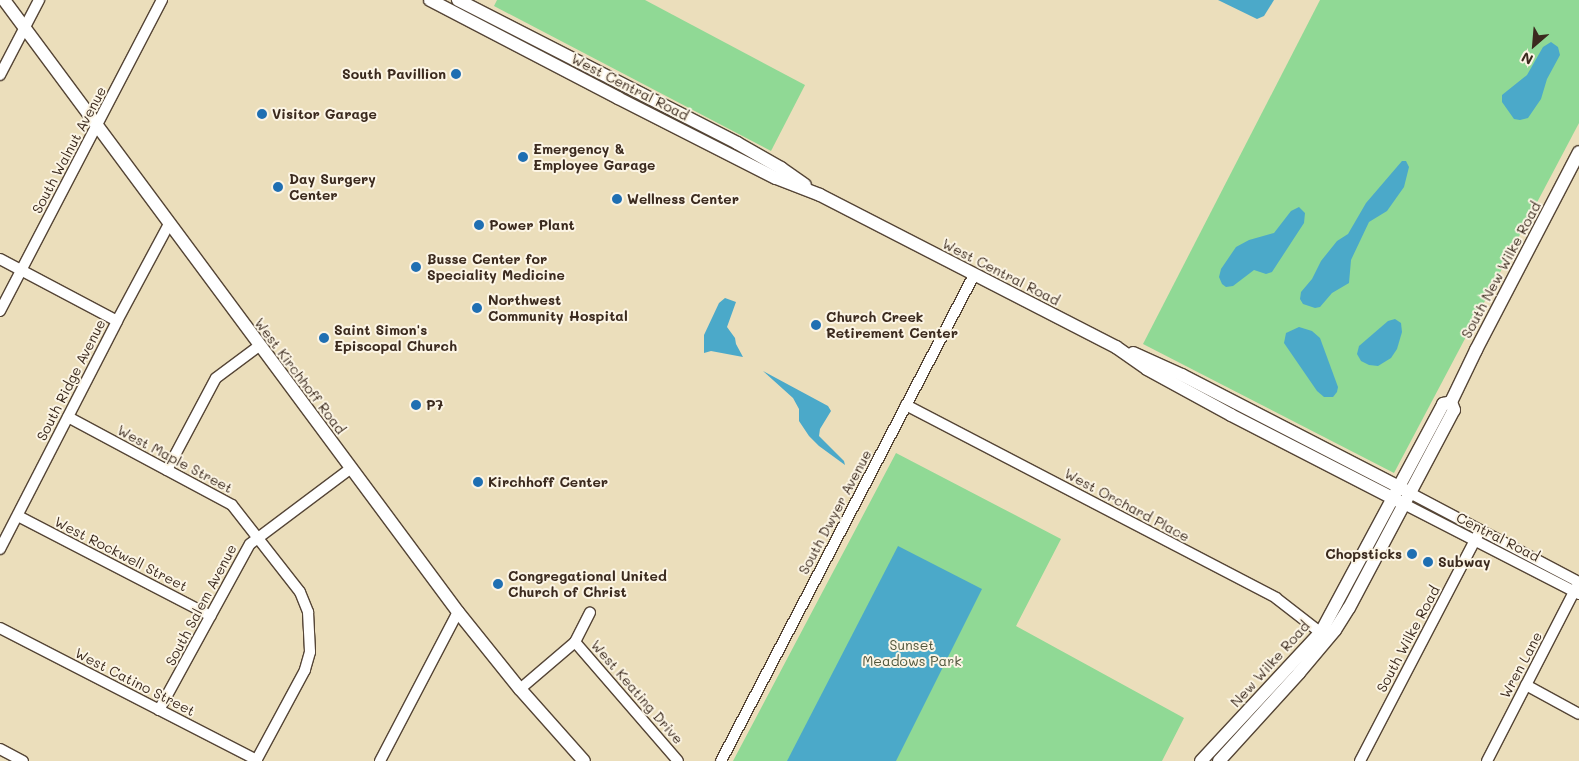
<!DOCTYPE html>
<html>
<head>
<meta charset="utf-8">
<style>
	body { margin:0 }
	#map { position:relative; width:1579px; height:761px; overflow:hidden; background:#ebdebb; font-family:Mali,sans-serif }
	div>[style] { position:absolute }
	.green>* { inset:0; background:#90d995 }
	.water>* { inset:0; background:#4ba9c9 }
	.roads { filter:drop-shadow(1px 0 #554536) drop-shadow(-1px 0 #554536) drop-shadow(0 1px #554536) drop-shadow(0 -1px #554536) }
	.minor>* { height:10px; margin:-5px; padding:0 5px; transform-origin:5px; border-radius:5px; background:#fff }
	.major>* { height:12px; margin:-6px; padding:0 6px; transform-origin:6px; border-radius:6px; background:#fff }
	.dots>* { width:14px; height:14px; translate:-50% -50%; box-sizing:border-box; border:2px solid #fcf5e5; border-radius:50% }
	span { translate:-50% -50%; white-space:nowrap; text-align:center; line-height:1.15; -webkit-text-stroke:4px #fcf5e5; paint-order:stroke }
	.poi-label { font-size:14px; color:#3b2a1e; font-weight:700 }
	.right { translate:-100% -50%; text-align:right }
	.left { translate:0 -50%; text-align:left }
	.street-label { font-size:14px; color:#3b2a1e }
	.park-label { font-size:14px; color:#50563c }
	.north { position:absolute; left:1509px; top:20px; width:50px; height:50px; -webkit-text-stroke:4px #fcf5e5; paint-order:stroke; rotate:207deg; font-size:14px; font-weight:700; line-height:20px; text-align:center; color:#3b2a1e }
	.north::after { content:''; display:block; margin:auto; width:18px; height:22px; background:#3b2a1e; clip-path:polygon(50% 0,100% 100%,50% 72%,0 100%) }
</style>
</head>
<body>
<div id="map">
	<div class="green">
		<div style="clip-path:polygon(497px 0,645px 0,805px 85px,771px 151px,494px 6px)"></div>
		<div style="clip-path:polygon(1320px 0,1579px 0,1579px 123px,1394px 473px,1143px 344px)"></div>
		<div style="clip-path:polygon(896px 453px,1061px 539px,1016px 626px,1184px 718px,1162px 761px,733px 761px)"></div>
	</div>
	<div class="water">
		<div style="clip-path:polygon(1218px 0,1274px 0,1264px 16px,1257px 19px)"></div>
		<div style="clip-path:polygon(1551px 42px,1558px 47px,1560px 55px,1547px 79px,1541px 99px,1528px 118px,1520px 120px,1514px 119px,1502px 102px,1502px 95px,1527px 75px,1543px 47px)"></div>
		<div style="clip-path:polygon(1402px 161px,1406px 161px,1409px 167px,1404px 187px,1387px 211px,1369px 222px,1351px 260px,1349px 283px,1332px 293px,1320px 307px,1315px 308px,1303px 304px,1300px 299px,1301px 292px,1312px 279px,1321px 261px,1337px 241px,1348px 234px,1366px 203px)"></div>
		<div style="clip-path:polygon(1299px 207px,1305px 213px,1304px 223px,1272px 272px,1266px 274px,1254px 270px,1233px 286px,1226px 287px,1222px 284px,1219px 277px,1221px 269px,1236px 247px,1249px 240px,1274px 233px,1291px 211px)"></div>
		<div style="clip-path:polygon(725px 298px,736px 302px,727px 327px,735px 338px,736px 344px,743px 357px,711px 351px,704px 353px,704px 335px,719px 303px)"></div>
		<div style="clip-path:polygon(1395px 319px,1401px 323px,1402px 332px,1397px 349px,1391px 358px,1378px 366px,1369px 365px,1361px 361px,1357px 354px,1359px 346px,1388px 321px)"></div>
		<div style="clip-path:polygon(1299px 327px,1312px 331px,1320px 338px,1338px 387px,1337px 392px,1333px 397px,1324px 397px,1317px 391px,1284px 343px,1286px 333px)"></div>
		<div style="clip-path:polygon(763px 371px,828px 406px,831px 411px,820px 429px,819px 436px,844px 461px,845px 465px,819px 446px,809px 436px,799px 421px,799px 409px,793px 398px)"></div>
		<div style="clip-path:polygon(898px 546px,982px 589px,896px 761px,787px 761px)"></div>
	</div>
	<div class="roads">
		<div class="minor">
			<div style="left:0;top:75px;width:85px;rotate:-62.5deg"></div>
			<div style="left:0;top:259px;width:132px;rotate:27.9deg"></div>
			<div style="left:0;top:311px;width:351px;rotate:-62.5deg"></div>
			<div style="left:906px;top:405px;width:417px;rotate:27.5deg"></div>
			<div style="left:1276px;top:598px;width:62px;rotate:37.8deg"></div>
			<div style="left:68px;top:417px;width:186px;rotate:28.2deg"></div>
			<div style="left:232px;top:505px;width:110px;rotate:52deg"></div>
			<div style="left:300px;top:592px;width:22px;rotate:68deg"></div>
			<div style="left:308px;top:612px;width:40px;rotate:87.1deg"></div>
			<div style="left:310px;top:652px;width:19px;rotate:106deg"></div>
			<div style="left:305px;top:670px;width:103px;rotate:118.3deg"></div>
			<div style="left:167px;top:470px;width:104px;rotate:-62deg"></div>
			<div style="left:216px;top:378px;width:54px;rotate:-36.7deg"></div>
			<div style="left:1410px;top:493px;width:191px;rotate:27.8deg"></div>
			<div style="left:1404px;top:504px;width:197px;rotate:27.2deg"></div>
			<div style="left:18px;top:516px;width:217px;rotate:27.4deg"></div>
			<div style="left:0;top:549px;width:256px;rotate:-62.8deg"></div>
			<div style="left:117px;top:321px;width:110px;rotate:-61.8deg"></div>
			<div style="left:0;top:628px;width:289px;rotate:27.2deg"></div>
			<div style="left:575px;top:642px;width:157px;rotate:49.1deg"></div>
			<div style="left:1526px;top:685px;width:60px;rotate:28.7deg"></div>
			<div style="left:520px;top:689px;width:72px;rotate:-40.5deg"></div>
			<div style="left:575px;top:642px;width:33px;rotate:-63deg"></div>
			<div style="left:159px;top:710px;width:189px;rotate:-61.3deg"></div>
			<div style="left:250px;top:544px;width:125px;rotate:-36.9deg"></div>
			<div style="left:0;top:749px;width:26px;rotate:28deg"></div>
			<div style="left:380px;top:761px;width:168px;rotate:-62.4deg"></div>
			<div style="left:721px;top:761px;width:548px;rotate:-62.5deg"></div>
			<div style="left:1360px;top:761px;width:260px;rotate:-62.5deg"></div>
			<div style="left:1487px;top:761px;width:201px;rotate:-62.8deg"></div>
		</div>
		<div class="major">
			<div style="left:4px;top:0;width:762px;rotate:53.43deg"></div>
			<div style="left:458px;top:612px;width:99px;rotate:51.2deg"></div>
			<div style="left:520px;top:689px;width:96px;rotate:48.4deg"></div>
			<div style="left:430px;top:0;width:212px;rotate:27.5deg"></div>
			<div style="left:618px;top:98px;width:177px;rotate:26.9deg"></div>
			<div style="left:776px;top:178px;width:47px;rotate:21.1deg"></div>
			<div style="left:820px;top:195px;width:333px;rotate:27.2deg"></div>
			<div style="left:1116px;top:347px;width:38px;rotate:35deg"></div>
			<div style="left:1147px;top:369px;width:96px;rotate:28.7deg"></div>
			<div style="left:1231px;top:415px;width:195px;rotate:27.2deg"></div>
			<div style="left:458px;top:0;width:314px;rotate:27.1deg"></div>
			<div style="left:737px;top:143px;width:51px;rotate:29.6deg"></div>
			<div style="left:781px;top:168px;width:29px;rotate:35deg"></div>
			<div style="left:1133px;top:353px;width:54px;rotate:24.2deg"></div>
			<div style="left:1182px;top:375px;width:251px;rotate:27.3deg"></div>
			<div style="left:1201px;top:761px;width:176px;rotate:-47.1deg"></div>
			<div style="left:1321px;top:632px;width:259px;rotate:-61.8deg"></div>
			<div style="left:1443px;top:404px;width:8px;rotate:-14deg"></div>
			<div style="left:1219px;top:761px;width:119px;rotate:-47.7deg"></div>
			<div style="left:1299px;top:673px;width:56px;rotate:-50.1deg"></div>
			<div style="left:1335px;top:630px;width:26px;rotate:-58deg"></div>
			<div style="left:1349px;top:608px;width:224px;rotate:-62.1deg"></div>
			<div style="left:1454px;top:410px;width:9px;rotate:-111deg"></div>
			<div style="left:1451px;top:402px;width:58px;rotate:-64.3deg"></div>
			<div style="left:1476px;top:350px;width:223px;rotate:-62.5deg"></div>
		</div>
	</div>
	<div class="dots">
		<div style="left:456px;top:74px;background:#1f6fb2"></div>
		<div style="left:262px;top:114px;background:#1f6fb2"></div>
		<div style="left:523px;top:157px;background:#1f6fb2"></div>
		<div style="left:278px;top:187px;background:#1f6fb2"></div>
		<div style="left:617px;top:199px;background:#1f6fb2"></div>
		<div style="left:479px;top:225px;background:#1f6fb2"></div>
		<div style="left:416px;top:267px;background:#1f6fb2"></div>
		<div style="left:477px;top:308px;background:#1f6fb2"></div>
		<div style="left:816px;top:325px;background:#1f6fb2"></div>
		<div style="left:324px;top:338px;background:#1f6fb2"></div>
		<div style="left:416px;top:405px;background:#1f6fb2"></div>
		<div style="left:478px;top:482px;background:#1f6fb2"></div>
		<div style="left:1412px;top:554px;background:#1f6fb2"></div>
		<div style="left:1428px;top:562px;background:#1f6fb2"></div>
		<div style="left:498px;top:584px;background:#1f6fb2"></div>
	</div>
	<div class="poi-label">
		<span class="right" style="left:446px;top:74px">South Pavillion</span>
		<span class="left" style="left:272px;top:114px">Visitor Garage</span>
		<span class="left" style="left:533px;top:157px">Emergency &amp;<br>Employee Garage</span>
		<span class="left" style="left:289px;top:187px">Day Surgery<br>Center</span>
		<span class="left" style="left:627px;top:199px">Wellness Center</span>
		<span class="left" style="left:489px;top:225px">Power Plant</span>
		<span class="left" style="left:427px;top:267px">Busse Center for<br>Speciality Medicine</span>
		<span class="left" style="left:488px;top:308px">Northwest<br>Community Hospital</span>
		<span class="left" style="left:826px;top:325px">Church Creek<br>Retirement Center</span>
		<span class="left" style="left:334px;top:338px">Saint Simon's<br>Episcopal Church</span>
		<span class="left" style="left:426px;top:405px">P7</span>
		<span class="left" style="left:488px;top:482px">Kirchhoff Center</span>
		<span class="right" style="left:1402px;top:554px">Chopsticks</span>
		<span class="left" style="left:1438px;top:562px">Subway</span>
		<span class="left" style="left:508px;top:584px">Congregational United<br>Church of Christ</span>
	</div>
	<div class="street-label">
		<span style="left:630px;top:87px;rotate:27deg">West Central Road</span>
		<span style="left:69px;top:150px;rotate:-62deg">South Walnut Avenue</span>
		<span style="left:1501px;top:270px;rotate:-62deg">South New Wilke Road</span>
		<span style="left:1001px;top:272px;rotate:27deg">West Central Road</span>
		<span style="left:300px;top:376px;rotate:53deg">West Kirchhoff Road</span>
		<span style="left:71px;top:380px;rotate:-63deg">South Ridge Avenue</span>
		<span style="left:175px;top:459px;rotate:28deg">West Maple Street</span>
		<span style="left:1127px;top:505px;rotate:28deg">West Orchard Place</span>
		<span style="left:835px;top:512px;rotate:-62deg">South Dwyer Avenue</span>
		<span style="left:1498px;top:537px;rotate:27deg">Central Road</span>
		<span style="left:121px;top:554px;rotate:27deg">West Rockwell Street</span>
		<span style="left:201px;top:605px;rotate:-62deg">South Salem Avenue</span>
		<span style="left:1408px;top:639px;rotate:-62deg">South Wilke Road</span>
		<span style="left:1270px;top:664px;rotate:-48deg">New Wilke Road</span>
		<span style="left:1521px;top:665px;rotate:-62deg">Wren Lane</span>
		<span style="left:135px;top:682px;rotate:27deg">West Catino Street</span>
		<span style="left:637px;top:692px;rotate:49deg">West Keating Drive</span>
	</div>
	<div class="park-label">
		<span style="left:912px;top:653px">Sunset<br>Meadows Park</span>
	</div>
	<div class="north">N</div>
</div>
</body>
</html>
